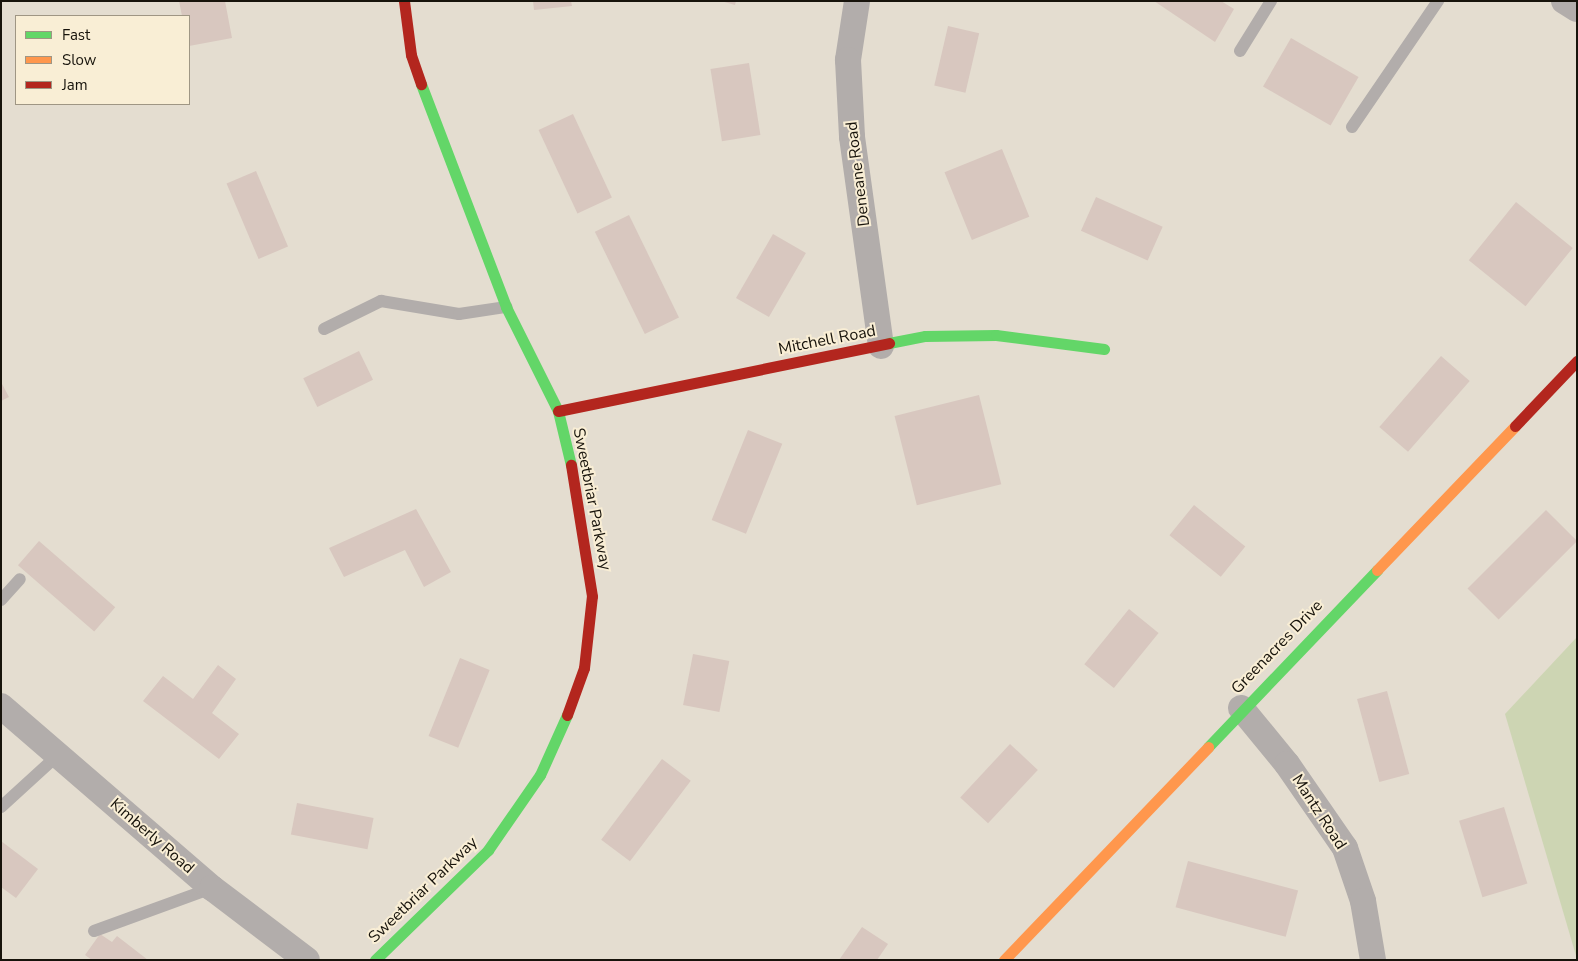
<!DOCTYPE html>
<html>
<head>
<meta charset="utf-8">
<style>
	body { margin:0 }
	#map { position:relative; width:1578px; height:961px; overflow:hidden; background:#e4ddd0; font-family:"Nunito Sans",sans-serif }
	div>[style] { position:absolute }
	.green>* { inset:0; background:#cdd5b3 }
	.building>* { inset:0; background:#d8c7bf; transform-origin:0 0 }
	.lane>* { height:12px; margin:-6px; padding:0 6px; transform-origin:6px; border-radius:6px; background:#b2adab }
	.street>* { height:26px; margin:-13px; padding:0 13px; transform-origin:13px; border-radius:13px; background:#b2adab }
	.fast>* { height:11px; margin:-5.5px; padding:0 5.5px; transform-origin:5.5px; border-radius:5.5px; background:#63d668 }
	.slow>* { height:11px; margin:-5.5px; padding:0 5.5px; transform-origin:5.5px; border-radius:5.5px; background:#ff974d }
	.jam>* { height:11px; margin:-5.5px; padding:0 5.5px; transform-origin:5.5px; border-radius:5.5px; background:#b3261e }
	span { translate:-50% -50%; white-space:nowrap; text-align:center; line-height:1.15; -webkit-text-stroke:4px #f9eed5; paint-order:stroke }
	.street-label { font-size:16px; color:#17130b }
	.frame { position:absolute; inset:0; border:2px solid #17130b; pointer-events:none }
	.legend { position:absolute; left:15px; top:15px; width:175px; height:90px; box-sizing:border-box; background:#f9eed5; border:1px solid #9f9684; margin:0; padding:6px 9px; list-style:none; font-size:15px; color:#17130b }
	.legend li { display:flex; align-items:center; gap:10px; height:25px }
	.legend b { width:25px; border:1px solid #9f9684 }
</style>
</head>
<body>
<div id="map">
	<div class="green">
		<div style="clip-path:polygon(1577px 637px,1577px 959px,1505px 714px)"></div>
	</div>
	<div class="building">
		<div style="clip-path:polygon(179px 1px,225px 1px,232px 38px,189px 46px,189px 16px,182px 16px)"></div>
		<div style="clip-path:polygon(533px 1px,571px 1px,572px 6px,534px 10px)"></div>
		<div style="clip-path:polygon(721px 1px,736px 1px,735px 5px)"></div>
		<div style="clip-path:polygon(1154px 1px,1221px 1px,1234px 9px,1215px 42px)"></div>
		<div style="left:948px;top:26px;width:32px;height:61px;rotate:13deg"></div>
		<div style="left:1291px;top:38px;width:78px;height:56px;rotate:30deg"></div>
		<div style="left:749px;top:63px;width:73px;height:39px;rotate:81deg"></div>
		<div style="left:573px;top:114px;width:92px;height:38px;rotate:65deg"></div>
		<div style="left:1002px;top:149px;width:73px;height:62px;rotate:68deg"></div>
		<div style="left:256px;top:171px;width:82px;height:32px;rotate:67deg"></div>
		<div style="left:1096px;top:197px;width:73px;height:37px;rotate:24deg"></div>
		<div style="left:1516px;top:202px;width:73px;height:75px;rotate:39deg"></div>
		<div style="left:629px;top:215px;width:114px;height:38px;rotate:64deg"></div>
		<div style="left:773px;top:234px;width:38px;height:74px;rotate:30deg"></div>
		<div style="left:359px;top:351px;width:32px;height:62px;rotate:64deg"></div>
		<div style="left:1441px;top:356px;width:38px;height:94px;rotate:41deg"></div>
		<div style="clip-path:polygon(1px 382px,9px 397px,1px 401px)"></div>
		<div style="left:979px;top:395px;width:92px;height:87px;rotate:76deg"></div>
		<div style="left:748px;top:430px;width:37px;height:97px;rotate:22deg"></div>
		<div style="left:1194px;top:505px;width:66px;height:39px;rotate:39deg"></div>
		<div style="clip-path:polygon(416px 509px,451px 572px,424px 587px,405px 550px,344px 577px,329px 548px)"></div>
		<div style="left:1546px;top:510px;width:44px;height:111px;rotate:45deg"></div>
		<div style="left:39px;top:541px;width:101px;height:32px;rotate:41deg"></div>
		<div style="left:1129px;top:609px;width:38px;height:71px;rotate:39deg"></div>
		<div style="left:693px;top:654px;width:37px;height:52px;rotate:11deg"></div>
		<div style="left:460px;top:658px;width:32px;height:84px;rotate:22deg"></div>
		<div style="clip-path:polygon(218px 665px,236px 679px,212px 713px,239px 734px,219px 759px,143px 701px,163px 676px,193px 699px)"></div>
		<div style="left:1387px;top:691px;width:86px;height:31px;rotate:75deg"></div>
		<div style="left:1010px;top:744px;width:38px;height:73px;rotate:43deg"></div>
		<div style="left:662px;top:759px;width:36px;height:101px;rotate:37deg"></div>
		<div style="left:297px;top:803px;width:78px;height:32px;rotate:11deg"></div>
		<div style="left:1504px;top:807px;width:80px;height:47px;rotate:73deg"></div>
		<div style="clip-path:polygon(1px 841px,38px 869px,16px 898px,1px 887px)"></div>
		<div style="left:1188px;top:861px;width:114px;height:48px;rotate:15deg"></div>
		<div style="clip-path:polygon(862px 927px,888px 944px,877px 960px,839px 960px)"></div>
		<div style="clip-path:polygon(100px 934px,112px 942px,117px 936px,148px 960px,92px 960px,85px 955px)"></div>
	</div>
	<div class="lane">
		<div style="left:1240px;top:51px;width:59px;rotate:-58.2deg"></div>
		<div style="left:1352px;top:127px;width:153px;rotate:-55.7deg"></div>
		<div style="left:324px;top:329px;width:64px;rotate:-26.2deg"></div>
		<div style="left:381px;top:301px;width:79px;rotate:9.5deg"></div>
		<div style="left:459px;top:314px;width:48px;rotate:-8.5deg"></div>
		<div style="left:1px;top:600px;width:28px;rotate:-48deg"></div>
		<div style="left:1px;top:807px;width:77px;rotate:-42.4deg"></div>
		<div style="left:94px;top:931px;width:126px;rotate:-20deg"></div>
	</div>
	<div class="street">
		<div style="left:857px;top:1px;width:60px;rotate:98.7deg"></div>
		<div style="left:848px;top:60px;width:77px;rotate:87deg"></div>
		<div style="left:852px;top:137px;width:211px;rotate:82.1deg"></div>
		<div style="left:1564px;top:1px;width:15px;rotate:32deg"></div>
		<div style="left:1px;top:706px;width:279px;rotate:40.8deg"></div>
		<div style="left:212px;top:888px;width:119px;rotate:37.2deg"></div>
		<div style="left:1241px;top:708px;width:72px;rotate:50.6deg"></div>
		<div style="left:1287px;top:764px;width:102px;rotate:55.4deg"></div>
		<div style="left:1345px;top:848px;width:56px;rotate:71.2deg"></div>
		<div style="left:1363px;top:901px;width:60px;rotate:80.4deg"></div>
	</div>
	<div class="fast">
		<div style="left:421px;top:84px;width:239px;rotate:69.1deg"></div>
		<div style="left:506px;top:307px;width:116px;rotate:63.4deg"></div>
		<div style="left:558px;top:411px;width:56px;rotate:76.5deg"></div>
		<div style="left:889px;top:343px;width:37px;rotate:-11deg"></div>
		<div style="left:925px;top:336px;width:71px;rotate:-0.8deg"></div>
		<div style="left:996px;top:335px;width:109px;rotate:7.4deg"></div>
		<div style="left:1208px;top:747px;width:245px;rotate:-46.3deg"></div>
		<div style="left:375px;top:960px;width:158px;rotate:-44.2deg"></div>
		<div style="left:488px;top:850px;width:91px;rotate:-55.3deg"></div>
		<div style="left:540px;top:775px;width:66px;rotate:-65.8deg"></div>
	</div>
	<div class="slow">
		<div style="left:1377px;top:570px;width:199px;rotate:-46.2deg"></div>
		<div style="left:1004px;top:960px;width:295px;rotate:-46.2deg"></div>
	</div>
	<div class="jam">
		<div style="left:404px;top:1px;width:54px;rotate:82.6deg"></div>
		<div style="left:411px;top:55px;width:31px;rotate:71deg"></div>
		<div style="left:558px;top:411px;width:338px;rotate:-11.6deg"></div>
		<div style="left:1515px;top:426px;width:90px;rotate:-46.4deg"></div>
		<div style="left:567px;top:715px;width:50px;rotate:-70.1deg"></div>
		<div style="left:584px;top:668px;width:72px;rotate:-83.7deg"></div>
		<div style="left:592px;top:596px;width:133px;rotate:-99.1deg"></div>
	</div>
	<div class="street-label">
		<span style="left:858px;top:174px;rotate:-97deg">Deneane Road</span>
		<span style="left:827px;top:340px;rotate:-11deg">Mitchell Road</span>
		<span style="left:592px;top:499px;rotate:79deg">Sweetbriar Parkway</span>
		<span style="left:1277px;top:647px;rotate:-46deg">Greenacres Drive</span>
		<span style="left:1319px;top:812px;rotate:57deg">Mantz Road</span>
		<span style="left:152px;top:836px;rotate:41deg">Kimberly Road</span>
		<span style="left:423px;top:890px;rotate:-44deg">Sweetbriar Parkway</span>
	</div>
	<div class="frame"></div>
	<ul class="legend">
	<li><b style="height:6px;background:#63d668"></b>Fast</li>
	<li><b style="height:6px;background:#ff974d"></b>Slow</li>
	<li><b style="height:6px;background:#b3261e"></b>Jam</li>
	</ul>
</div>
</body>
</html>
